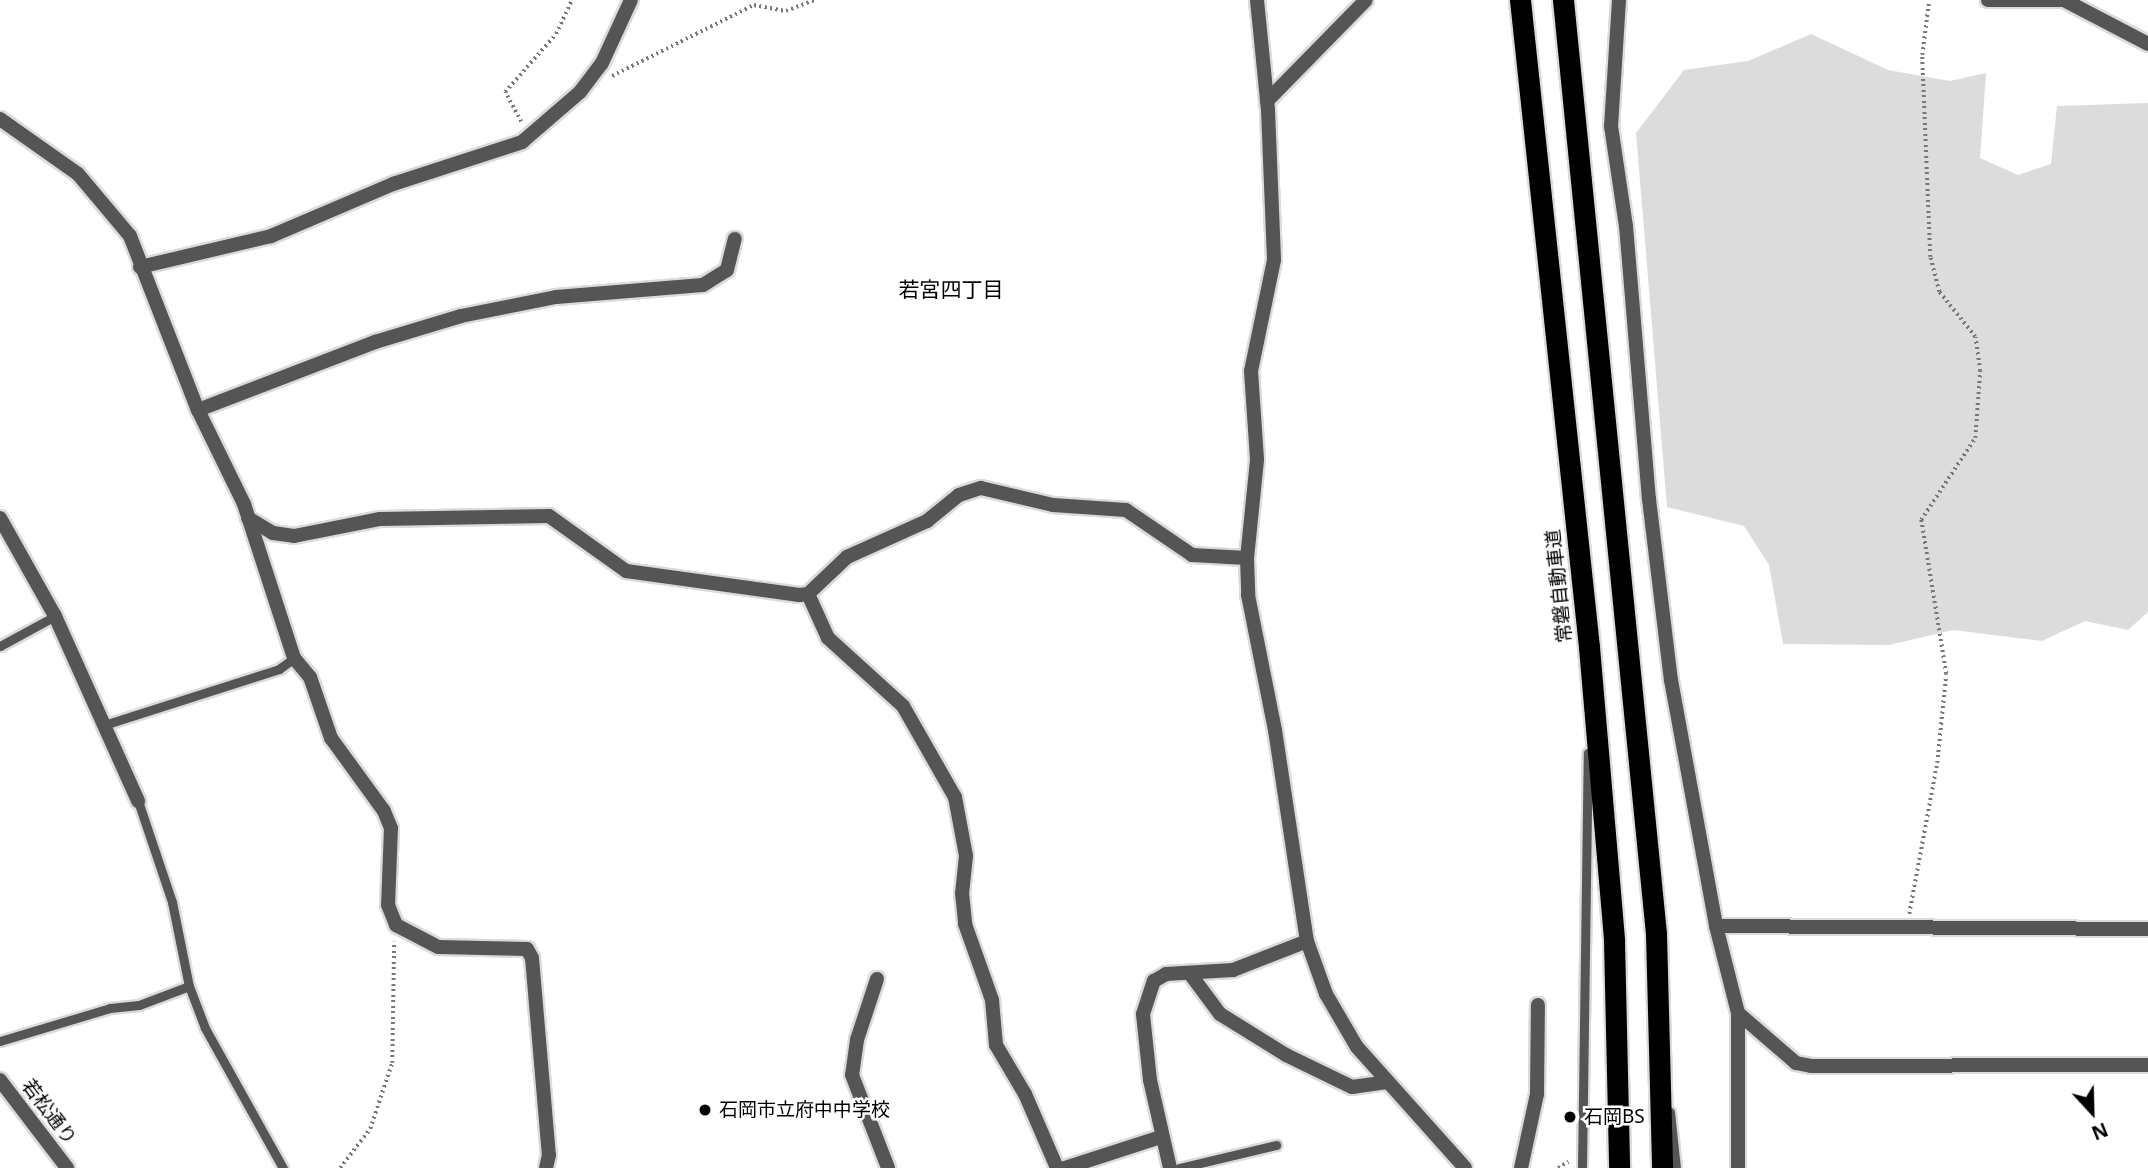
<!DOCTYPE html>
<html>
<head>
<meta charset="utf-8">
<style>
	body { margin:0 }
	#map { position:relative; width:2148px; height:1168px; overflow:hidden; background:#fff; font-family:"Noto Sans","Noto Sans JP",sans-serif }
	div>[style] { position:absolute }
	.green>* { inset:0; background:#dcdcdc }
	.path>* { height:3.5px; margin-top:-1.75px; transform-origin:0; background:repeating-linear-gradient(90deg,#777 0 2px,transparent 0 5.5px) }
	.roads { filter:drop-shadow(2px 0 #dbdbdb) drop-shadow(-2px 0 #dbdbdb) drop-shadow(0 2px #dbdbdb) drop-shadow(0 -2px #dbdbdb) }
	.service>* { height:9px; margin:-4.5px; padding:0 4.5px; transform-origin:4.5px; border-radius:4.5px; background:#555 }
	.minor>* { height:14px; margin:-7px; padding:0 7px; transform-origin:7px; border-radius:7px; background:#555 }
	.tertiary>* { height:14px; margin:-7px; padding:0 7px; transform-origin:7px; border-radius:7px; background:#555 }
	.motorway>* { height:21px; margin:-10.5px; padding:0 10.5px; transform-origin:10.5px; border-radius:10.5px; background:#000 }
	.dots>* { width:19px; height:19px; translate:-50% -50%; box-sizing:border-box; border:4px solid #fff; border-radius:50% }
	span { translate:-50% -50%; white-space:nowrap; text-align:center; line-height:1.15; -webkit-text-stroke:5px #fff; paint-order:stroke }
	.street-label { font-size:19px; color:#000 }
	.poi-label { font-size:19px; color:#000 }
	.left { translate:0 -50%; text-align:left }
	.neighbourhood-label { font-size:21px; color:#000 }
	.north { position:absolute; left:2057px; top:1077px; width:70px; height:70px; -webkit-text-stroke:5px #fff; paint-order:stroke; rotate:158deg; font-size:19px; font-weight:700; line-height:28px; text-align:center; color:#000 }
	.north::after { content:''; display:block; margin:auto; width:24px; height:32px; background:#000; clip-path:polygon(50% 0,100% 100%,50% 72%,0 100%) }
</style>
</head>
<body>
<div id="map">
	<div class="green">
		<div style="clip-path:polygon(1811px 34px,1888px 70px,1950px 81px,1986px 73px,1980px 158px,2018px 175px,2051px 164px,2057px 106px,2148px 103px,2148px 612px,2128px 630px,2085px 621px,2042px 641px,1953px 630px,1889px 645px,1783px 644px,1769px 565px,1744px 526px,1667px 507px,1636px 133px,1684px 70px,1748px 61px)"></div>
	</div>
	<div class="path">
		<div style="left:612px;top:76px;width:159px;rotate:-26.6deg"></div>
		<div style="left:754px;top:5px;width:33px;rotate:11deg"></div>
		<div style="left:786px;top:11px;width:30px;rotate:-21deg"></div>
		<div style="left:521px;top:122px;width:34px;rotate:-118deg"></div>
		<div style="left:505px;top:92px;width:77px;rotate:-48.7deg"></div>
		<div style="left:556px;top:34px;width:38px;rotate:-65deg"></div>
		<div style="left:1909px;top:914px;width:154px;rotate:-79.5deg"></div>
		<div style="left:1937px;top:763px;width:89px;rotate:-84.2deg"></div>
		<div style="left:1946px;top:674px;width:156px;rotate:-99.2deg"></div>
		<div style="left:1921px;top:520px;width:98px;rotate:-56.6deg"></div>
		<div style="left:1975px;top:438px;width:67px;rotate:-85.7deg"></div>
		<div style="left:1980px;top:371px;width:34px;rotate:-98deg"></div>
		<div style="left:1975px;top:337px;width:58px;rotate:-128.7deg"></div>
		<div style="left:1939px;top:292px;width:36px;rotate:-104deg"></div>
		<div style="left:1930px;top:257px;width:202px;rotate:-92.3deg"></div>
		<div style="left:1922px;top:55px;width:55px;rotate:-82.7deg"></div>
		<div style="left:340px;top:1168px;width:49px;rotate:-52.4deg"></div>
		<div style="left:370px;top:1129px;width:70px;rotate:-71.6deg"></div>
		<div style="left:392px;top:1063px;width:121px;rotate:-89.1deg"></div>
		<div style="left:1558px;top:1168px;width:12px;rotate:-31deg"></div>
	</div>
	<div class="roads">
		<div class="service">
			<div style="left:0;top:646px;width:63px;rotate:-28.6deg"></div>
			<div style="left:104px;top:725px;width:184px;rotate:-17.7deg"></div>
			<div style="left:279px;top:669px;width:19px;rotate:-36deg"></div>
			<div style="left:138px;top:801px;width:107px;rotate:71.4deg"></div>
			<div style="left:172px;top:902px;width:86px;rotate:78.6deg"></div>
			<div style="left:189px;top:986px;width:45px;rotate:69.1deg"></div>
			<div style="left:205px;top:1028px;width:160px;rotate:60.9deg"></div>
			<div style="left:0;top:1041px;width:115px;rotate:-16.7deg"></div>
			<div style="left:110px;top:1008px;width:29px;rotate:-6deg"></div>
			<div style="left:139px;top:1005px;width:53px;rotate:-20.8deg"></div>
			<div style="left:1670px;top:1112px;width:56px;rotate:83.9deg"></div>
			<div style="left:1179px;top:1168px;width:100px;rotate:-13.3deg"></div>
			<div style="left:1582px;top:1168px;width:415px;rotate:-89.2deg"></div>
		</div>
		<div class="minor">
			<div style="left:1257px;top:0;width:111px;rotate:84.3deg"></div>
			<div style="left:1268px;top:110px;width:150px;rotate:87.7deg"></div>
			<div style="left:1274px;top:260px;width:113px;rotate:101.7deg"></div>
			<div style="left:1251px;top:371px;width:89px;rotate:86.1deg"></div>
			<div style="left:1257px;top:460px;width:99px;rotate:95.8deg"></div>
			<div style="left:1247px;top:558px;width:37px;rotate:88deg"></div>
			<div style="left:1248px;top:595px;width:138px;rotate:78.7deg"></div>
			<div style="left:1275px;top:730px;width:213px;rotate:81.4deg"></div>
			<div style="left:1307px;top:941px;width:56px;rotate:70.3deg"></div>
			<div style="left:1326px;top:994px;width:61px;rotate:59.7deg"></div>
			<div style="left:1357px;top:1047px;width:162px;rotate:48.2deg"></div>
			<div style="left:1619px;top:0;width:126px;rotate:93.6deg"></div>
			<div style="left:1611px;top:126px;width:101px;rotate:81.5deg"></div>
			<div style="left:1626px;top:226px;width:274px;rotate:85.2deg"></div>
			<div style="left:1649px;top:499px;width:182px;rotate:83.1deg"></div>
			<div style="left:1671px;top:680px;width:250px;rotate:79.6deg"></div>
			<div style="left:1716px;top:926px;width:90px;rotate:75.8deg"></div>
			<div style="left:1738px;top:1013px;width:155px;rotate:90deg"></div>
			<div style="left:1988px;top:0;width:76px"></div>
			<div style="left:2064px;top:0;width:95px;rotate:27.6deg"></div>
			<div style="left:1267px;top:101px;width:141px;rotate:-45.6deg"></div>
			<div style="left:0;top:119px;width:95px;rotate:35.2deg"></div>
			<div style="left:78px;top:174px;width:81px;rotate:50deg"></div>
			<div style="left:130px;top:236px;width:187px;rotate:68.7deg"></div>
			<div style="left:198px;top:410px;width:105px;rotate:63.9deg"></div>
			<div style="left:244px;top:504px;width:162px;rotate:72deg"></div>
			<div style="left:294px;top:658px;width:25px;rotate:50deg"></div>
			<div style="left:310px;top:677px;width:65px;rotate:71deg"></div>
			<div style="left:331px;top:738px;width:90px;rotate:54deg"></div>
			<div style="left:384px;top:811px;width:18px;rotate:68deg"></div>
			<div style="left:391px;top:828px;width:77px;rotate:92.2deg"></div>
			<div style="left:388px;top:905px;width:22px;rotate:68deg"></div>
			<div style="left:396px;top:925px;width:47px;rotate:27.6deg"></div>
			<div style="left:438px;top:947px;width:89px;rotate:1.3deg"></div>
			<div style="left:527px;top:949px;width:10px;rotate:61deg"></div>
			<div style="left:532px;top:958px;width:198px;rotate:85.1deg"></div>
			<div style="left:549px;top:1155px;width:13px;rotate:103deg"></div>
			<div style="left:140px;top:267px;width:135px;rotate:-13.3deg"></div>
			<div style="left:271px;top:236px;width:133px;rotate:-23.1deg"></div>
			<div style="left:393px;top:184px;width:136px;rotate:-18deg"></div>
			<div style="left:522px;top:142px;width:77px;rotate:-40.8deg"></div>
			<div style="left:580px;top:92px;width:36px;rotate:-53deg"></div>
			<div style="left:602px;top:63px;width:69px;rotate:-65.3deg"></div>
			<div style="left:198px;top:410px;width:190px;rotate:-21deg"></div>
			<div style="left:375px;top:342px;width:90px;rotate:-16.8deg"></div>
			<div style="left:461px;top:316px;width:97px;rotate:-11.3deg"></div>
			<div style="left:556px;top:297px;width:147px;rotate:-4.7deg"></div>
			<div style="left:703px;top:285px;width:28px;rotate:-32deg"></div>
			<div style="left:727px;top:270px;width:32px;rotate:-76deg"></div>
			<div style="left:0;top:518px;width:112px;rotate:60.7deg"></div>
			<div style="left:55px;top:616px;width:203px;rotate:65.8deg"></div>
			<div style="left:248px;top:518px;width:29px;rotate:31deg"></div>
			<div style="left:273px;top:533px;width:21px;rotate:8deg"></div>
			<div style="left:294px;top:536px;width:88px;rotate:-11.2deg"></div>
			<div style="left:380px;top:519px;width:169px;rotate:-1deg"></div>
			<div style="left:549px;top:516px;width:95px;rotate:35.5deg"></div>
			<div style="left:626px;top:571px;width:175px;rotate:7.9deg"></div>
			<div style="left:799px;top:595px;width:9px;rotate:-6deg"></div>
			<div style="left:808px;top:594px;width:54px;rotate:-43.5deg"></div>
			<div style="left:847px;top:557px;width:88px;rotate:-24.2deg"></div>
			<div style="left:927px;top:521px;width:41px;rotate:-39.1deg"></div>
			<div style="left:959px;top:495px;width:23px;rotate:-18deg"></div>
			<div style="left:981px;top:488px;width:74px;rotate:13.3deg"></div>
			<div style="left:1053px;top:505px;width:73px;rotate:3.9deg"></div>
			<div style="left:1126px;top:510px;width:80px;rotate:34.3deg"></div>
			<div style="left:1192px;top:555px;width:55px;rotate:3.1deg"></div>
			<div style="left:808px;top:594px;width:48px;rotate:65.6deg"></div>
			<div style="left:828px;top:638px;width:101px;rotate:42.2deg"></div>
			<div style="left:903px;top:706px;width:105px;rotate:60.3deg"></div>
			<div style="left:955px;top:797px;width:60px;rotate:79.4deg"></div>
			<div style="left:966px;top:856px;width:37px;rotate:96deg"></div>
			<div style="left:962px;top:893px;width:31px;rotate:84deg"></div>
			<div style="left:965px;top:924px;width:81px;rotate:70.4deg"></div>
			<div style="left:992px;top:1000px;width:45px;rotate:84.9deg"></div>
			<div style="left:996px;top:1045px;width:57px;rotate:59.4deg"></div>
			<div style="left:1025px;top:1094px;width:81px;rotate:66.6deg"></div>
			<div style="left:1716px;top:926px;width:432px;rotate:0.4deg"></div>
			<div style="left:1191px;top:975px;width:49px;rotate:53.4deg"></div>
			<div style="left:1220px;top:1014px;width:78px;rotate:31.8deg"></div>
			<div style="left:1286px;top:1055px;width:73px;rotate:25.9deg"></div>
			<div style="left:1352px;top:1087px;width:35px;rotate:-8deg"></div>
			<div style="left:877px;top:979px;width:64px;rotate:108.2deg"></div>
			<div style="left:857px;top:1040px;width:35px;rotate:98deg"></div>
			<div style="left:852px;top:1075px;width:100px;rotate:68.8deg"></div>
			<div style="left:1738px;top:1013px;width:77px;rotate:40.8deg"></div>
			<div style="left:1796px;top:1063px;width:15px;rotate:11deg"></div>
			<div style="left:1811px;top:1066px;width:337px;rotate:-0.2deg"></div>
			<div style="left:1065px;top:1168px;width:101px;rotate:-17.9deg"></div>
			<div style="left:1170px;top:1168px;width:90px;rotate:-102.8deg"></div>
			<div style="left:1150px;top:1080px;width:66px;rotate:-96.1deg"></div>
			<div style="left:1143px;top:1014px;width:35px;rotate:-72deg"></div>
			<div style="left:1154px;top:981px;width:14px;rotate:-30deg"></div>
			<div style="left:1166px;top:974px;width:67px;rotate:-3.4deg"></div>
			<div style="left:1233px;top:970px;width:79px;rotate:-21.4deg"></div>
			<div style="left:1521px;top:1168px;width:76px;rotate:-77.8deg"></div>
			<div style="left:1537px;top:1094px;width:89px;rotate:-89.4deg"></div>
		</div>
		<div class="tertiary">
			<div style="left:0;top:1080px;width:111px;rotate:52.7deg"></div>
		</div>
		<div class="motorway">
			<div style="left:1520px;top:0;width:651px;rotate:83.91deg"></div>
			<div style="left:1589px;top:647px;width:295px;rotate:85.1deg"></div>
			<div style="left:1614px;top:941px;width:227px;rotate:88.7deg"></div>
			<div style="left:1563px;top:0;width:939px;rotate:84.31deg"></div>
			<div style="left:1656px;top:934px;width:234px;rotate:88.5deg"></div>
		</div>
	</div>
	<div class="dots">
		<div style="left:705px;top:1110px;background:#000"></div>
		<div style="left:1570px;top:1117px;background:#000"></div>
	</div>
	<div class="street-label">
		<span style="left:1559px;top:586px;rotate:-96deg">常磐自動車道</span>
		<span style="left:49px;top:1112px;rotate:53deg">若松通り</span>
	</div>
	<div class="poi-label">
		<span class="left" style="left:719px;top:1110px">石岡市立府中中学校</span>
		<span class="left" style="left:1584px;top:1117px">石岡BS</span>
	</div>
	<div class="neighbourhood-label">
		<span style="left:951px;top:289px">若宮四丁目</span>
	</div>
	<div class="north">N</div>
</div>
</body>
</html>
